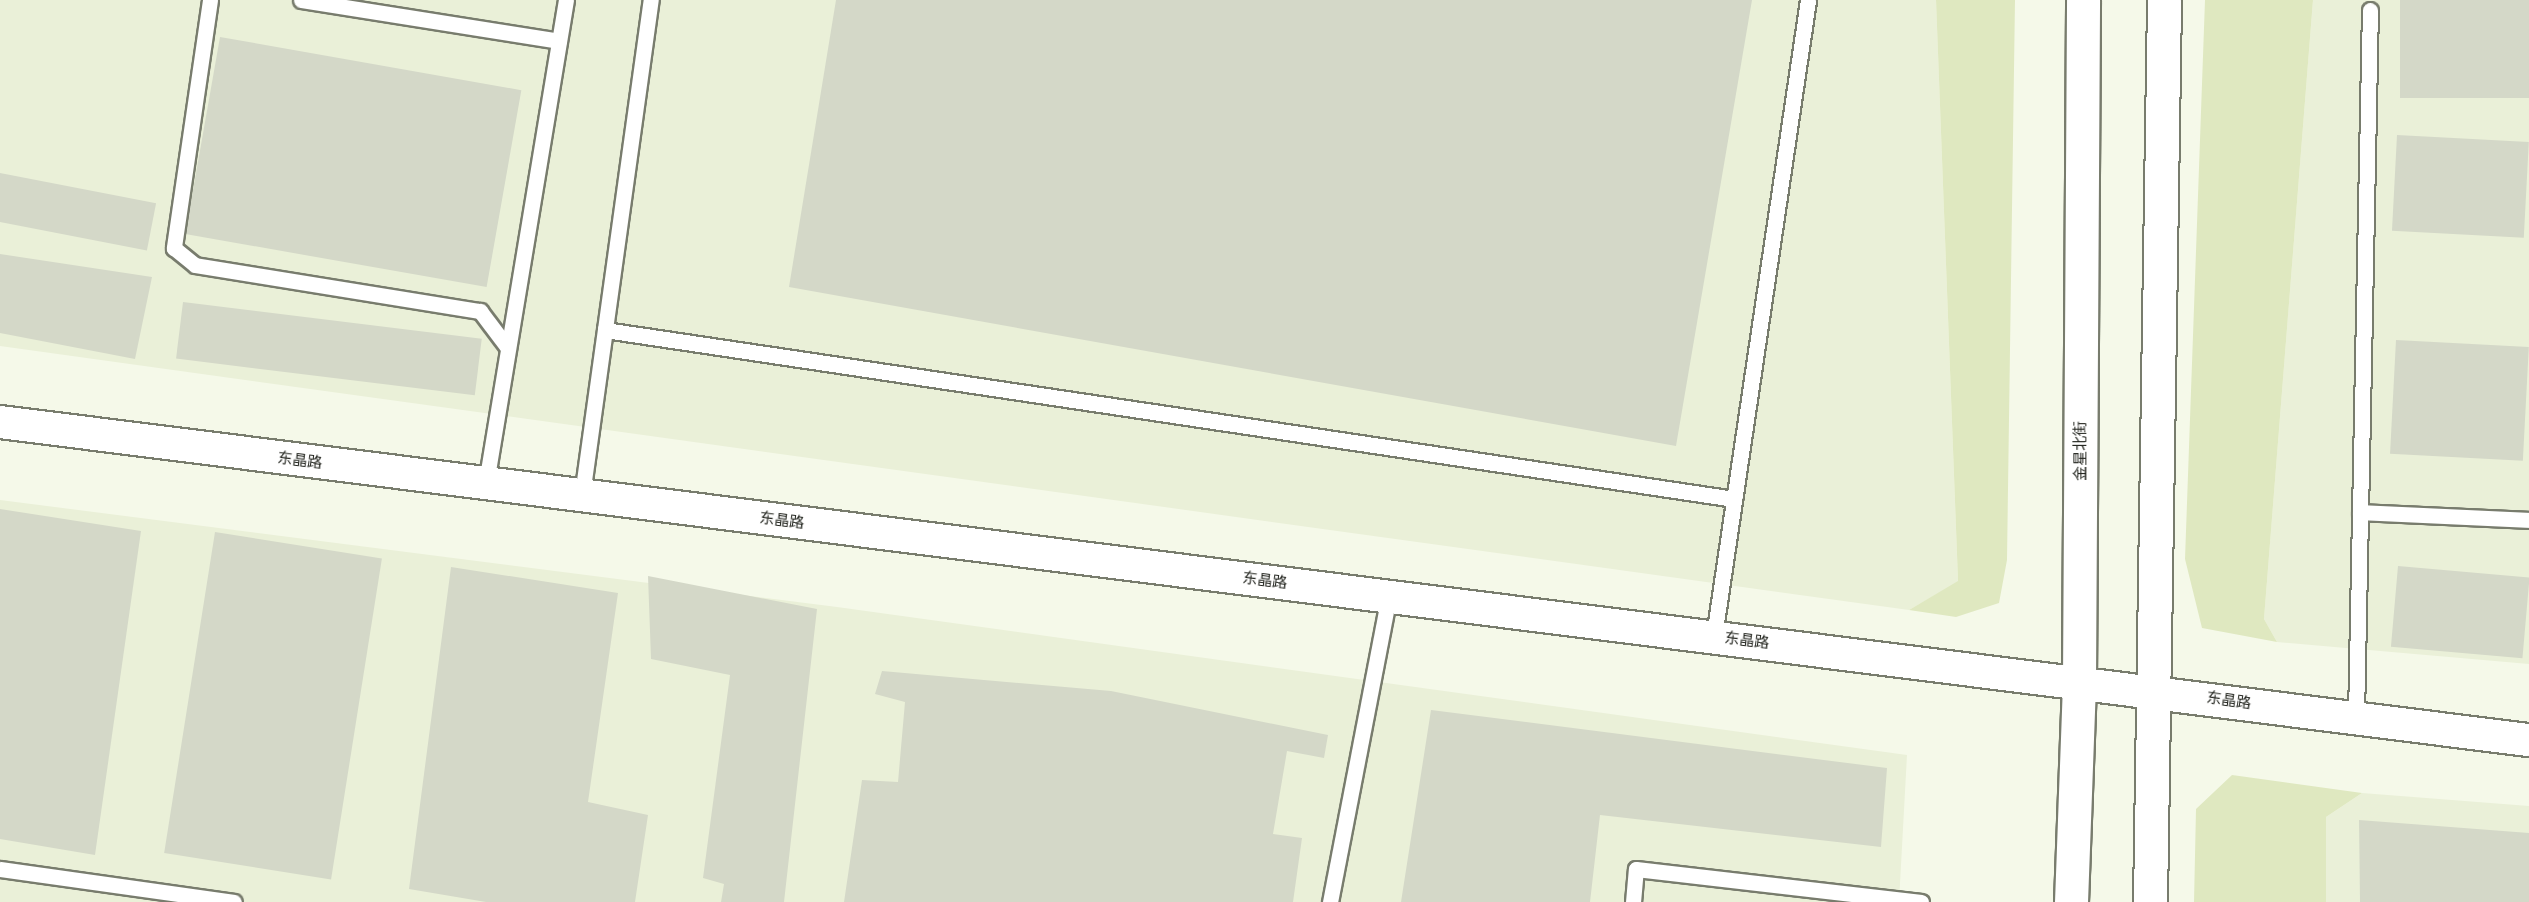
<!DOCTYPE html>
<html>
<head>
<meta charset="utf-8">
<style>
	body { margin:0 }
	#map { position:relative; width:2529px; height:902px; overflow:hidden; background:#f5f9e9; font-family:"Noto Sans","Noto Sans SC",sans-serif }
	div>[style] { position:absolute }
	.built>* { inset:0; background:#eaf0d8 }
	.green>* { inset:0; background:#dfe8c0 }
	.building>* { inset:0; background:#d4d8c8; transform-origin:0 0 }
	.roads { filter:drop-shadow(2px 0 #787c6d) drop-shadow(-2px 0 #787c6d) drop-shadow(0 2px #787c6d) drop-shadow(0 -2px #787c6d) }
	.lane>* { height:15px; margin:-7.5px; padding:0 7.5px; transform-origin:7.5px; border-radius:7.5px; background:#fff }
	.street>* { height:32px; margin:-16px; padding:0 16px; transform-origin:16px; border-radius:16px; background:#fff }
	.secondary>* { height:33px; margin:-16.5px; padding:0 16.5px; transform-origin:16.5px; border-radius:16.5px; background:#fff }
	span { translate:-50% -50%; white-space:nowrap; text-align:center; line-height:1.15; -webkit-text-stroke:4.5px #fff; paint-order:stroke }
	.street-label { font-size:15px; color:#262822 }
</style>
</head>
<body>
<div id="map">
	<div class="built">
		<div style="clip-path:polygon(0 0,1936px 0,1958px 582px,1909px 610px,0 346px)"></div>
		<div style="clip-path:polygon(2313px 0,2529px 0,2529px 664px,2277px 642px,2264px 619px)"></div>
		<div style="clip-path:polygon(0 500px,837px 607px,1907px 755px,1899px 902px,0 902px)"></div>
		<div style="clip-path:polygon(2362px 793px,2529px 806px,2529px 902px,2326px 902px,2326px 817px)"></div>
	</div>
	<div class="green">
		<div style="clip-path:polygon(1936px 0,2015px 0,2007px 560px,1999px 603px,1956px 617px,1909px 610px,1958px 581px)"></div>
		<div style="clip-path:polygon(2205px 0,2313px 0,2264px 619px,2277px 642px,2202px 628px,2185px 559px)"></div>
		<div style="clip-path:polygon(2232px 775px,2362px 793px,2326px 817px,2326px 902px,2194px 902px,2196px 809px)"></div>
	</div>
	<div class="building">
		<div style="clip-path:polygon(836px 0,1752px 0,1676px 446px,789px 287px)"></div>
		<div style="left:2400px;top:0;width:129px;height:98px"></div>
		<div style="left:220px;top:37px;width:306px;height:200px;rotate:10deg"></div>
		<div style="left:2397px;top:135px;width:132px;height:96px;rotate:3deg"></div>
		<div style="left:0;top:173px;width:159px;height:48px;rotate:11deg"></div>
		<div style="clip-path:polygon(0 254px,152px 277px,135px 359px,0 333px)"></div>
		<div style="left:183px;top:302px;width:301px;height:57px;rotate:7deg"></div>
		<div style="left:2396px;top:340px;width:133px;height:114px;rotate:3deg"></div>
		<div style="clip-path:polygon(0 509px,141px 531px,95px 855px,0 839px)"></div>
		<div style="left:215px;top:532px;width:169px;height:325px;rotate:9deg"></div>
		<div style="left:2398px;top:566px;width:132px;height:81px;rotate:5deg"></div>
		<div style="clip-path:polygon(451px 567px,618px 593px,588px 802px,648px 815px,635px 902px,486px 902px,409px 889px)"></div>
		<div style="clip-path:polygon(648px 576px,817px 609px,784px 902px,721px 902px,724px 884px,703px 878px,730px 675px,651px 659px)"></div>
		<div style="clip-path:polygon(882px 671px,1111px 691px,1328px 735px,1324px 758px,1287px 751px,1273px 834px,1302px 838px,1293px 902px,844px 902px,862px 780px,898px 782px,905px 702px,875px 694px)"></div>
		<div style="clip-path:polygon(1431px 710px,1887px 768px,1881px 847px,1600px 815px,1590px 902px,1401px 902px)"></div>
		<div style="clip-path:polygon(2359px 820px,2529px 833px,2529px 902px,2360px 902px)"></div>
	</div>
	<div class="roads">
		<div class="lane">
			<div style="left:210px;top:0;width:251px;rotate:98.3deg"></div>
			<div style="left:174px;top:248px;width:27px;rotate:39deg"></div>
			<div style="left:195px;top:265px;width:289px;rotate:9.2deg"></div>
			<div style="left:480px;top:311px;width:46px;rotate:52.9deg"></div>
			<div style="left:301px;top:0;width:261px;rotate:9deg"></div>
			<div style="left:605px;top:330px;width:1142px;rotate:8.51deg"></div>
			<div style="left:486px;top:483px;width:490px;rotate:-80.6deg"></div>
			<div style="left:582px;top:495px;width:500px;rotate:-82.1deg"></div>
			<div style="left:2360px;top:512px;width:169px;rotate:2.7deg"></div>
			<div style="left:1714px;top:636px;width:643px;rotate:-81.59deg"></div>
			<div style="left:2356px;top:717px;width:707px;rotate:-88.87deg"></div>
			<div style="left:0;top:869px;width:236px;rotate:8deg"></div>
			<div style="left:1330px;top:902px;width:313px;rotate:-79.1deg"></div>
			<div style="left:1633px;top:902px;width:33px;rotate:-85deg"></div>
			<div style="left:1636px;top:869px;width:287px;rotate:6.6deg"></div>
		</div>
		<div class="street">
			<div style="left:0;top:422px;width:2549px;rotate:7.17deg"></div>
		</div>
		<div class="secondary">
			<div style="left:2071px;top:902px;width:221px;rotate:-87.9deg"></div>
			<div style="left:2079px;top:681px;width:681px;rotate:-89.66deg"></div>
			<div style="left:2150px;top:902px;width:902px;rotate:-89.11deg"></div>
		</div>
	</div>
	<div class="street-label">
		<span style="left:2080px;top:451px;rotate:-90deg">金星北街</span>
		<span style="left:300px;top:460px;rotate:7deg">东晶路</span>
		<span style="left:782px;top:520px;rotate:7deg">东晶路</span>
		<span style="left:1265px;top:580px;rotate:7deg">东晶路</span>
		<span style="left:1747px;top:640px;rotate:7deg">东晶路</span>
		<span style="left:2229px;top:700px;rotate:8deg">东晶路</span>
	</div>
</div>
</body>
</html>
